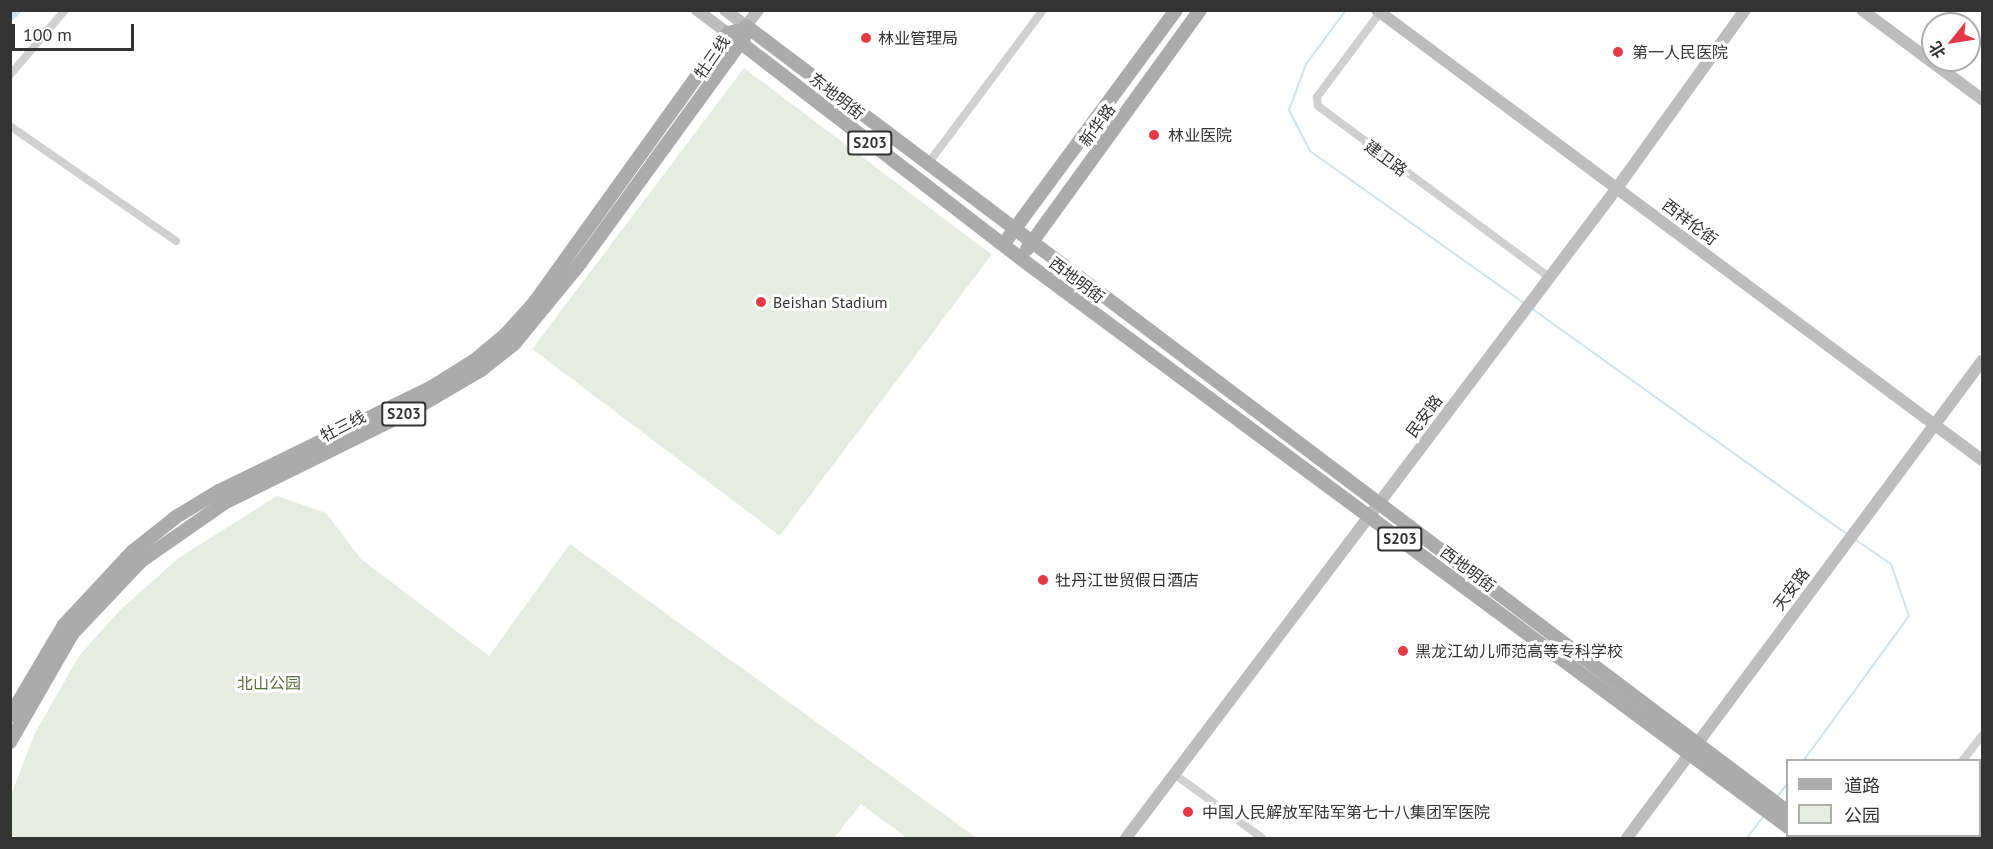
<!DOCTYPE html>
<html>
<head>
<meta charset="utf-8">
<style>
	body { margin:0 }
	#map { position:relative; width:1993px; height:849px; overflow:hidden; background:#fff; font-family:"PT Sans","Noto Sans SC",sans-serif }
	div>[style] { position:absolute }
	.green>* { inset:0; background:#e6ecdf; transform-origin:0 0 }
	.stream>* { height:2px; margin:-1px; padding:0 1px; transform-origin:1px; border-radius:1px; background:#cfe2ee }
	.river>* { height:15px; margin:-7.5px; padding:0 7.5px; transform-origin:7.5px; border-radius:7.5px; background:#cfe2ee }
	.street>* { height:8px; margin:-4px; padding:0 4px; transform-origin:4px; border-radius:4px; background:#d0d0d0 }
	.secondary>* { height:12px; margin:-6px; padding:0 6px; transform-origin:6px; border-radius:6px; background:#bdbdbd }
	.primary>* { height:14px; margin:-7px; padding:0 7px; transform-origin:7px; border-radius:7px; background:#ababab }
	.dots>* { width:16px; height:16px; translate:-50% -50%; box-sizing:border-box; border:3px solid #fff; border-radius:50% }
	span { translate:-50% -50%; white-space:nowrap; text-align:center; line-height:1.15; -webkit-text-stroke:6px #fff; paint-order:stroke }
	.shield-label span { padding:2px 4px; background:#fff; border:2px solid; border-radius:4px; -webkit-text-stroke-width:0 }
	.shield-label { font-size:15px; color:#333; font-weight:700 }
	.poi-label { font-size:16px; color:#333 }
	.left { translate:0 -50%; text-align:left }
	.street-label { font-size:16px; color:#333 }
	.park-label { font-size:16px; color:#56703f }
	.frame { position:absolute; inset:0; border:12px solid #333; pointer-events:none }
	.legend { position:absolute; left:1786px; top:759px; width:195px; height:78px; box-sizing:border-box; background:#fff; border:2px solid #adadad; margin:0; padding:8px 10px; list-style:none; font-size:18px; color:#333 }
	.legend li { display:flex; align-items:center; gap:12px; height:30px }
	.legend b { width:30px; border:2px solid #adadad }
	.north { position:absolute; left:1921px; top:12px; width:60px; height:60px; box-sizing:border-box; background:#fff; border:2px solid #adadad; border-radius:50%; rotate:240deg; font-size:16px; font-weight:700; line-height:24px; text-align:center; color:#333 }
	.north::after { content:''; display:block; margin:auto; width:21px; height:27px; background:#e63946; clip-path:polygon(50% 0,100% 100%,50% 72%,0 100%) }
	.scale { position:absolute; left:12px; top:24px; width:122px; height:27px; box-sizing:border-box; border:3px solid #333; border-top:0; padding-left:8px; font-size:18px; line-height:21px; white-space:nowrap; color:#333; -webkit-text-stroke:4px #fff; paint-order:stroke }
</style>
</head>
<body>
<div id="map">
	<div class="green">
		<div style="left:744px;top:68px;width:310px;height:352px;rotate:37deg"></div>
		<div style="clip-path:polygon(277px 496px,326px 513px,361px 559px,489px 656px,570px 544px,977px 838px,907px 838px,861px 804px,834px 838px,11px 838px,11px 795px,35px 733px,79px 656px,120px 610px,180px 557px)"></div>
	</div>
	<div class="stream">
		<div style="left:1346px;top:10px;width:67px;rotate:126.5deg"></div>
		<div style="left:1306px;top:64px;width:49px;rotate:110.3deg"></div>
		<div style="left:1289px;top:110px;width:46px;rotate:62.9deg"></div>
		<div style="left:1310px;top:151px;width:262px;rotate:35.4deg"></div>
		<div style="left:1531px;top:308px;width:390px;rotate:35.6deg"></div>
		<div style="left:1804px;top:760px;width:178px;rotate:-53.9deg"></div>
		<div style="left:1909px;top:616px;width:55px;rotate:-109.1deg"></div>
		<div style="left:1891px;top:564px;width:42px;rotate:-145.6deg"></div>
		<div style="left:1777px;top:797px;width:18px;rotate:-52deg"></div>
		<div style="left:1747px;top:838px;width:26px;rotate:-53deg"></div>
	</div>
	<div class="river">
		<div style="left:10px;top:12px;width:3px;rotate:-45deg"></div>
	</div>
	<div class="street">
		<div style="left:1382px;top:10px;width:109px;rotate:126.8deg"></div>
		<div style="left:1317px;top:97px;width:9px;rotate:84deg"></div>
		<div style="left:1318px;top:106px;width:287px;rotate:36.5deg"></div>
		<div style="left:10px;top:75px;width:85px;rotate:-49.8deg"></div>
		<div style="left:10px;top:126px;width:202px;rotate:34.7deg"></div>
		<div style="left:927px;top:165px;width:194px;rotate:-53.2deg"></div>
		<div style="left:1963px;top:760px;width:31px;rotate:-52deg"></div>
		<div style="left:1174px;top:774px;width:109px;rotate:36deg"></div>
		<div style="left:1903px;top:838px;width:3px;rotate:-45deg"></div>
	</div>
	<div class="secondary">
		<div style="left:697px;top:10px;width:39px;rotate:37deg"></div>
		<div style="left:725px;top:10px;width:26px;rotate:37deg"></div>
		<div style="left:746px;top:26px;width:20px;rotate:-53deg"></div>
		<div style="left:1377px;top:10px;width:754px;rotate:36.64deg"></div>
		<div style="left:1862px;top:10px;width:149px;rotate:36.6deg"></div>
		<div style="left:1126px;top:838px;width:815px;rotate:-52.93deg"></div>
		<div style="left:1617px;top:188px;width:219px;rotate:-54.3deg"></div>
		<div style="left:1627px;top:838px;width:595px;rotate:-53.34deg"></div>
	</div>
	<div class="primary">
		<div style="left:746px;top:26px;width:1305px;rotate:37.03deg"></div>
		<div style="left:728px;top:33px;width:369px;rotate:37.6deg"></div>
		<div style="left:1020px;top:258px;width:956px;rotate:36.53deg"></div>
		<div style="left:1008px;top:238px;width:283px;rotate:-53.6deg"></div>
		<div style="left:1027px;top:249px;width:295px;rotate:-54.1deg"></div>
		<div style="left:10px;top:716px;width:106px;rotate:-59.3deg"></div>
		<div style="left:64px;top:625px;width:101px;rotate:-47deg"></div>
		<div style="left:133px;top:551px;width:55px;rotate:-38.3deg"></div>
		<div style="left:176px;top:517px;width:50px;rotate:-31.2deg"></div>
		<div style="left:219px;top:491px;width:237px;rotate:-26deg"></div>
		<div style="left:432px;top:387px;width:51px;rotate:-32.1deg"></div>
		<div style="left:475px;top:360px;width:40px;rotate:-40deg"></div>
		<div style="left:506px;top:334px;width:42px;rotate:-47.9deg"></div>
		<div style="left:534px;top:303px;width:332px;rotate:-54.3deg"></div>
		<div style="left:728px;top:33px;width:8px;rotate:-14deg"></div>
		<div style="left:10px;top:742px;width:125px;rotate:-60.1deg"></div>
		<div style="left:72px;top:634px;width:100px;rotate:-46.6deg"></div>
		<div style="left:141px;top:561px;width:101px;rotate:-34.9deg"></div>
		<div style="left:224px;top:503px;width:211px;rotate:-26.2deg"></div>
		<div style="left:413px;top:410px;width:79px;rotate:-30.5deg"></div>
		<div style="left:481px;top:370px;width:42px;rotate:-38.2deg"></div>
		<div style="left:514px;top:344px;width:106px;rotate:-50.7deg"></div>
		<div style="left:581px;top:262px;width:277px;rotate:-54deg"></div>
		<div style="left:1799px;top:836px;width:4px;rotate:27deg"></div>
		<div style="left:1819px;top:836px;width:4px;rotate:27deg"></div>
	</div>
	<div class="dots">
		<div style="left:866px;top:38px;background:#e63946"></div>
		<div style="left:1618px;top:52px;background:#e63946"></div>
		<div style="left:1154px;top:135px;background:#e63946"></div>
		<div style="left:761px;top:302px;background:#e63946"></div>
		<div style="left:1043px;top:580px;background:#e63946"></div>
		<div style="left:1403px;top:651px;background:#e63946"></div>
		<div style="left:1188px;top:812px;background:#e63946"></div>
	</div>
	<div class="shield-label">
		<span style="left:870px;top:143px">S203</span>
		<span style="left:404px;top:414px">S203</span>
		<span style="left:1400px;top:539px">S203</span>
	</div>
	<div class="poi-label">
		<span class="left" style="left:878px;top:38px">林业管理局</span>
		<span class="left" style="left:1632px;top:52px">第一人民医院</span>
		<span class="left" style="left:1168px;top:135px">林业医院</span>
		<span class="left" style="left:773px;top:302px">Beishan Stadium</span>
		<span class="left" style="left:1055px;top:580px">牡丹江世贸假日酒店</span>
		<span class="left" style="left:1415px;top:651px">黑龙江幼儿师范高等专科学校</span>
		<span class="left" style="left:1202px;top:812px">中国人民解放军陆军第七十八集团军医院</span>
	</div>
	<div class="street-label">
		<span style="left:712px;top:57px;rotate:-55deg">牡三线</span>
		<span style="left:837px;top:96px;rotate:38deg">东地明街</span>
		<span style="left:1097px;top:125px;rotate:-54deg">新华路</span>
		<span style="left:1386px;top:158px;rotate:36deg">建卫路</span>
		<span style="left:1690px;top:222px;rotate:37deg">西祥伦街</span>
		<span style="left:1077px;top:280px;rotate:37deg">西地明街</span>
		<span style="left:1424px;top:416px;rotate:-53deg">民安路</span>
		<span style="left:343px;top:426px;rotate:-27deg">牡三线</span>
		<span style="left:1468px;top:569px;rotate:37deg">西地明街</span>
		<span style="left:1791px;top:589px;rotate:-53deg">天安路</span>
	</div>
	<div class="park-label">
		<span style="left:269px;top:683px">北山公园</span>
	</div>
	<div class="frame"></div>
	<ul class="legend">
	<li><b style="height:8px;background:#ababab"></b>道路</li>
	<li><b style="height:16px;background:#e6ecdf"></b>公园</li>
	</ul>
	<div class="north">北</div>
	<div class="scale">100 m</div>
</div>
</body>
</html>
